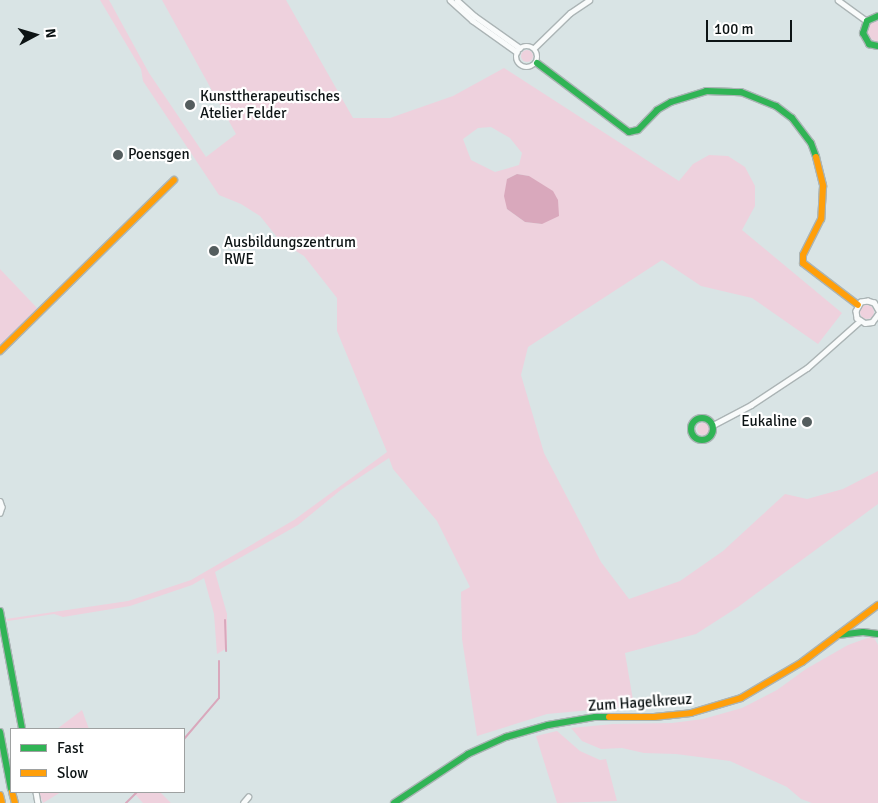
<!DOCTYPE html>
<html>
<head>
<meta charset="utf-8">
<style>
	body { margin:0 }
	#map { position:relative; width:878px; height:803px; overflow:hidden; background:#d9e4e5; font-family:Signika,sans-serif }
	div>[style] { position:absolute }
	.green>* { inset:0; background:#eed1dd }
	.round { border-radius:50% }
	.water>* { inset:0; background:#d9a8bc }
	.stream>* { height:2px; margin:-1px; padding:0 1px; transform-origin:1px; border-radius:1px; background:#d9a8bc }
	.roads { filter:drop-shadow(1px 0 #abb4b5) drop-shadow(-1px 0 #abb4b5) drop-shadow(0 1px #abb4b5) drop-shadow(0 -1px #abb4b5) }
	.street>* { height:4.5px; margin:-2.25px; padding:0 2.25px; transform-origin:2.25px; border-radius:2.25px; background:#f9fbfb }
	.street>.ring { margin:-2.25px; padding:0; box-sizing:content-box; background:none; border:4.5px solid #f9fbfb; border-radius:50% }
	.fast>* { height:6px; margin:-3px; padding:0 3px; transform-origin:3px; border-radius:3px; background:#30b455 }
	.fast>.ring { margin:-3px; padding:0; box-sizing:content-box; background:none; border:6px solid #30b455; border-radius:50% }
	.slow>* { height:6px; margin:-3px; padding:0 3px; transform-origin:3px; border-radius:3px; background:#ff9f0a }
	.dots>* { width:14px; height:14px; translate:-50% -50%; box-sizing:border-box; border:2px solid #fff; border-radius:50% }
	span { translate:-50% -50%; white-space:nowrap; text-align:center; line-height:1.15; -webkit-text-stroke:4.5px #fff; paint-order:stroke }
	.poi-label { font-size:15px; color:#0d1415 }
	.left { translate:0 -50%; text-align:left }
	.right { translate:-100% -50%; text-align:right }
	.street-label { font-size:15px; color:#0d1415 }
	.legend { position:absolute; left:10px; top:728px; width:175px; height:65px; box-sizing:border-box; background:#fff; border:1px solid #9ea1a1; margin:0; padding:6px 9px; list-style:none; font-size:15px; color:#0d1415 }
	.legend li { display:flex; align-items:center; gap:10px; height:25px }
	.legend b { width:25px; border:1px solid #9ea1a1 }
	.north { position:absolute; left:10px; top:10px; width:50px; height:50px; -webkit-text-stroke:4px #fff; paint-order:stroke; rotate:84deg; font-size:14px; font-weight:700; line-height:20px; text-align:center; color:#0d1415 }
	.north::after { content:''; display:block; margin:auto; width:18px; height:22px; background:#0d1415; clip-path:polygon(50% 0,100% 100%,50% 72%,0 100%) }
	.scale { position:absolute; left:706px; top:20px; width:86px; height:22px; box-sizing:border-box; border:2px solid #0d1415; border-top:0; padding-left:6px; font-size:15px; line-height:18px; white-space:nowrap; color:#0d1415; -webkit-text-stroke:4px #fff; paint-order:stroke }
</style>
</head>
<body>
<div id="map">
	<div class="green">
		<div style="clip-path:polygon(evenodd,100px 0,109px 0,149px 73px,206px 157px,236px 134px,162px 0,286px 0,353px 118px,390px 118px,453px 96px,504px 68px,679px 181px,693px 164px,709px 155px,728px 156px,745px 167px,755px 186px,755px 206px,742px 230px,842px 313px,818px 344px,752px 298px,701px 286px,662px 260px,528px 347px,521px 375px,544px 453px,601px 562px,629px 599px,680px 581px,723px 551px,785px 494px,807px 499px,843px 489px,878px 471px,878px 504px,738px 607px,696px 634px,625px 653px,634px 706px,547px 714px,477px 736px,462px 639px,461px 592px,470px 587px,437px 521px,393px 469px,389px 458px,342px 489px,298px 525px,215px 572px,227px 614px,227px 648px,217px 654px,214px 614px,204px 578px,192px 585px,130px 606px,63px 617px,54px 614px,8px 621px,6px 619px,128px 601px,191px 580px,294px 520px,387px 452px,337px 331px,337px 298px,304px 256px,281px 242px,260px 216px,241px 204px,219px 195px,143px 81px,141px 69px,100px 0,491px 127px,510px 138px,522px 153px,519px 165px,495px 172px,471px 160px,463px 139px,478px 128px,491px 127px,100px 0,517px 174px,529px 176px,542px 224px,525px 222px,507px 209px,507px 179px,517px 174px)"></div>
		<div style="clip-path:polygon(878px 19px,878px 42px,877px 42px,867px 36px,866px 28px,870px 22px)"></div>
		<div class="round" style="left:521px;top:50px;width:12px;height:12px"></div>
		<div style="clip-path:polygon(0 269px,38px 309px,0 347px)"></div>
		<div class="round" style="left:860px;top:305px;width:14px;height:14px"></div>
		<div class="round" style="left:697px;top:423px;width:12px;height:12px"></div>
		<div style="clip-path:polygon(873px 636px,878px 645px,878px 803px,812px 803px,801px 799px,787px 787px,730px 761px,676px 754px,644px 753px,622px 748px,601px 749px,582px 741px,571px 728px,613px 724px,672px 723px,703px 719px,742px 708px,777px 690px,806px 669px,848px 645px)"></div>
		<div style="clip-path:polygon(82px 710px,89px 729px,57px 729px)"></div>
		<div style="clip-path:polygon(557px 731px,580px 751px,600px 760px,606px 759px,617px 801px,557px 803px,536px 736px)"></div>
		<div style="clip-path:polygon(39px 792px,61px 792px,43px 803px)"></div>
		<div style="clip-path:polygon(133px 792px,160px 792px,171px 803px,143px 803px)"></div>
	</div>
	<div class="water">
		<div style="clip-path:polygon(517px 174px,529px 176px,553px 191px,558px 200px,559px 216px,542px 224px,525px 222px,507px 209px,504px 196px,507px 179px)"></div>
	</div>
	<div class="stream">
		<div style="left:225px;top:620px;width:31px;rotate:88deg"></div>
		<div style="left:184px;top:739px;width:54px;rotate:-49.5deg"></div>
		<div style="left:219px;top:698px;width:37px;rotate:-90deg"></div>
		<div style="left:126px;top:803px;width:16px;rotate:-45deg"></div>
	</div>
	<div class="roads">
		<div class="street">
			<div style="left:450px;top:0;width:30px;rotate:42deg"></div>
			<div style="left:472px;top:20px;width:55px;rotate:35.4deg"></div>
			<div style="left:457px;top:0;width:24px;rotate:42deg"></div>
			<div style="left:475px;top:16px;width:55px;rotate:35.4deg"></div>
			<div style="left:838px;top:0;width:36px;rotate:36deg"></div>
			<div class="ring" style="left:516px;top:46px;width:17.5px;height:17.5px"></div>
			<div style="left:534px;top:48px;width:50px;rotate:-44.2deg"></div>
			<div style="left:570px;top:13px;width:23px;rotate:-34deg"></div>
			<div style="left:878px;top:310px;width:8px;rotate:-120deg"></div>
			<div style="left:874px;top:303px;width:6px;rotate:-162deg"></div>
			<div style="left:868px;top:301px;width:7px;rotate:172deg"></div>
			<div style="left:861px;top:302px;width:10px;rotate:119deg"></div>
			<div style="left:856px;top:311px;width:7px;rotate:82deg"></div>
			<div style="left:857px;top:318px;width:9px;rotate:32deg"></div>
			<div style="left:865px;top:323px;width:7px;rotate:-8deg"></div>
			<div style="left:872px;top:322px;width:10px;rotate:-53deg"></div>
			<div style="left:713px;top:425px;width:43px;rotate:-27.8deg"></div>
			<div style="left:751px;top:405px;width:67px;rotate:-33.5deg"></div>
			<div style="left:807px;top:368px;width:71px;rotate:-41.6deg"></div>
			<div style="left:0;top:501px;width:6px;rotate:72deg"></div>
			<div style="left:2px;top:507px;width:6px;rotate:108deg"></div>
			<div style="left:36px;top:792px;width:11px;rotate:80deg"></div>
			<div style="left:243px;top:803px;width:8px;rotate:-50deg"></div>
		</div>
		<div class="fast">
			<div style="left:878px;top:16px;width:12px;rotate:156deg"></div>
			<div style="left:867px;top:21px;width:13px;rotate:108deg"></div>
			<div style="left:863px;top:33px;width:13px;rotate:61deg"></div>
			<div style="left:869px;top:44px;width:9px;rotate:13deg"></div>
			<div style="left:537px;top:63px;width:115px;rotate:36.9deg"></div>
			<div style="left:629px;top:132px;width:9px;rotate:-13deg"></div>
			<div style="left:638px;top:130px;width:28px;rotate:-46deg"></div>
			<div style="left:657px;top:110px;width:16px;rotate:-30deg"></div>
			<div style="left:671px;top:102px;width:37px;rotate:-17deg"></div>
			<div style="left:706px;top:91px;width:35px;rotate:2deg"></div>
			<div style="left:741px;top:92px;width:38px;rotate:22deg"></div>
			<div style="left:776px;top:106px;width:20px;rotate:37deg"></div>
			<div style="left:792px;top:118px;width:31px;rotate:53deg"></div>
			<div style="left:811px;top:143px;width:15px;rotate:70deg"></div>
			<div class="ring" style="left:691px;top:418px;width:16px;height:16px"></div>
			<div style="left:0;top:611px;width:120px;rotate:79.4deg"></div>
			<div style="left:838px;top:635px;width:25px;rotate:-7deg"></div>
			<div style="left:863px;top:632px;width:15px;rotate:8deg"></div>
			<div style="left:0;top:732px;width:58px;rotate:79.1deg"></div>
			<div style="left:394px;top:803px;width:89px;rotate:-33.5deg"></div>
			<div style="left:468px;top:754px;width:42px;rotate:-24.1deg"></div>
			<div style="left:506px;top:737px;width:44px;rotate:-15.9deg"></div>
			<div style="left:548px;top:725px;width:48px;rotate:-9.7deg"></div>
			<div style="left:595px;top:717px;width:14px"></div>
		</div>
		<div class="slow">
			<div style="left:816px;top:157px;width:30px;rotate:76deg"></div>
			<div style="left:823px;top:186px;width:33px;rotate:93deg"></div>
			<div style="left:821px;top:219px;width:40px;rotate:116.6deg"></div>
			<div style="left:803px;top:255px;width:8px;rotate:90deg"></div>
			<div style="left:803px;top:263px;width:69px;rotate:37.4deg"></div>
			<div style="left:0;top:351px;width:244px;rotate:-44.5deg"></div>
			<div style="left:609px;top:717px;width:45px"></div>
			<div style="left:654px;top:717px;width:37px;rotate:-6deg"></div>
			<div style="left:691px;top:713px;width:52px;rotate:-16.7deg"></div>
			<div style="left:741px;top:698px;width:71px;rotate:-30.5deg"></div>
			<div style="left:802px;top:662px;width:95px;rotate:-36.9deg"></div>
			<div style="left:12px;top:792px;width:11px;rotate:75deg"></div>
			<div style="left:0;top:795px;width:8px;rotate:76deg"></div>
		</div>
	</div>
	<div class="dots">
		<div style="left:190px;top:105px;background:#545d5e"></div>
		<div style="left:118px;top:155px;background:#545d5e"></div>
		<div style="left:214px;top:251px;background:#545d5e"></div>
		<div style="left:807px;top:422px;background:#545d5e"></div>
	</div>
	<div class="poi-label">
		<span class="left" style="left:200px;top:105px">Kunsttherapeutisches<br>Atelier Felder</span>
		<span class="left" style="left:128px;top:155px">Poensgen</span>
		<span class="left" style="left:224px;top:251px">Ausbildungszentrum<br>RWE</span>
		<span class="right" style="left:797px;top:422px">Eukaline</span>
	</div>
	<div class="street-label">
		<span style="left:640px;top:703px;rotate:-4deg">Zum Hagelkreuz</span>
	</div>
	<ul class="legend">
	<li><b style="height:6px;background:#30b455"></b>Fast</li>
	<li><b style="height:6px;background:#ff9f0a"></b>Slow</li>
	</ul>
	<div class="north">N</div>
	<div class="scale">100 m</div>
</div>
</body>
</html>
